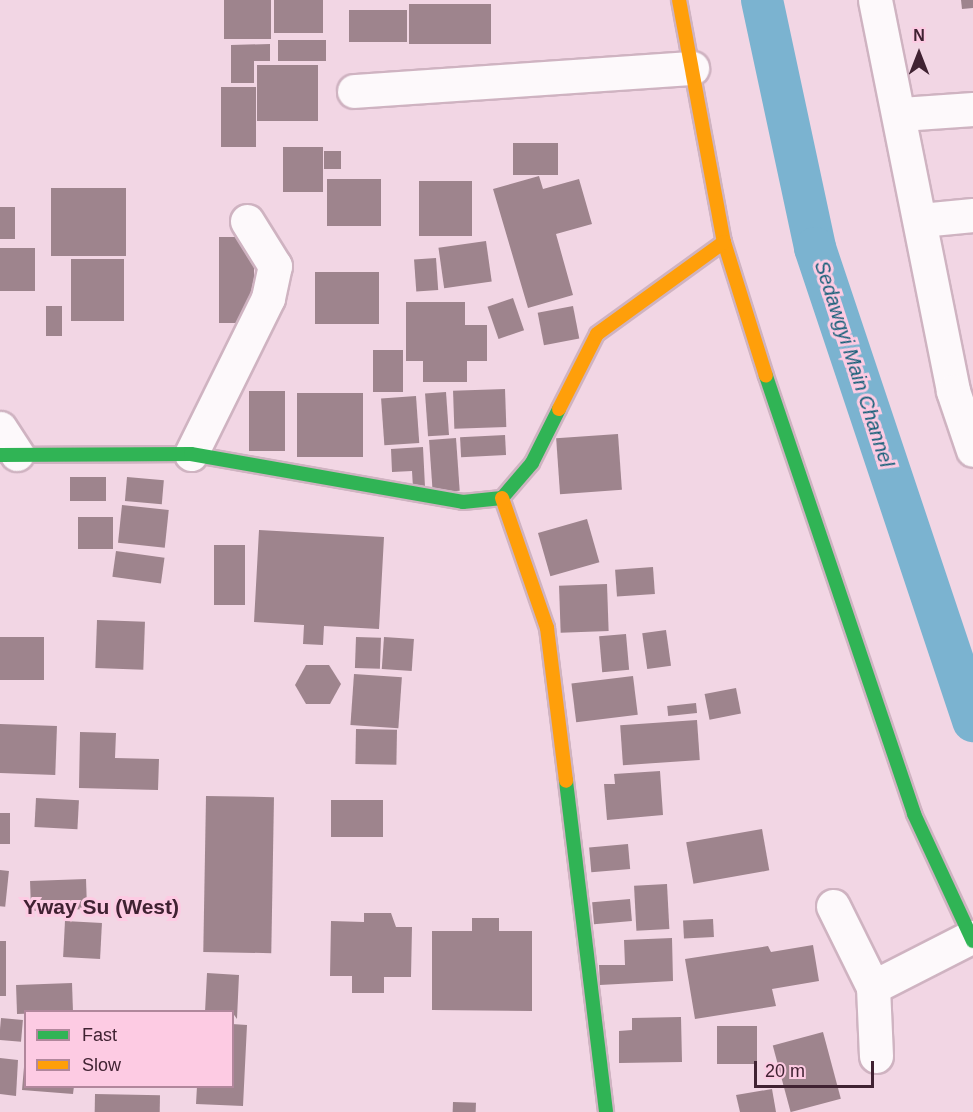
<!DOCTYPE html>
<html>
<head>
<meta charset="utf-8">
<style>
	body { margin:0 }
	#map { position:relative; width:973px; height:1112px; overflow:hidden; background:#f2d6e4; font-family:Helvetica,sans-serif }
	div>[style] { position:absolute }
	.canal>* { height:42px; margin:-21px; padding:0 21px; transform-origin:21px; border-radius:21px; background:#7bb3d0 }
	.building>* { inset:0; background:#9e848d; transform-origin:0 0 }
	.roads { filter:drop-shadow(2px 0 #cfb3c1) drop-shadow(-2px 0 #cfb3c1) drop-shadow(0 2px #cfb3c1) drop-shadow(0 -2px #cfb3c1) }
	.street>* { height:33px; margin:-16.5px; padding:0 16.5px; transform-origin:16.5px; border-radius:16.5px; background:#fdf9fb }
	.fast>* { height:14px; margin:-7px; padding:0 7px; transform-origin:7px; border-radius:7px; background:#30b455 }
	.slow>* { height:14px; margin:-7px; padding:0 7px; transform-origin:7px; border-radius:7px; background:#ff9f0a }
	span { translate:-50% -50%; white-space:nowrap; text-align:center; line-height:1.15; -webkit-text-stroke:6px #fdcbe3; paint-order:stroke }
	.water-label { font-size:20px; color:#145d77; font-style:italic }
	.quarter-label { font-size:21px; color:#402232; font-weight:700 }
	.legend { position:absolute; left:24px; top:1010px; width:210px; height:78px; box-sizing:border-box; background:#fdcbe3; border:2px solid #b1879c; margin:0; padding:8px 10px; list-style:none; font-size:18px; color:#402232 }
	.legend li { display:flex; align-items:center; gap:12px; height:30px }
	.legend b { width:30px; border:2px solid #b1879c }
	.north { position:absolute; left:889px; top:24px; width:60px; height:60px; -webkit-text-stroke:4px #fdcbe3; paint-order:stroke; rotate:0deg; font-size:16px; font-weight:700; line-height:24px; text-align:center; color:#402232 }
	.north::after { content:''; display:block; margin:auto; width:21px; height:27px; background:#402232; clip-path:polygon(50% 0,100% 100%,50% 72%,0 100%) }
	.scale { position:absolute; left:754px; top:1061px; width:120px; height:27px; box-sizing:border-box; border:3px solid #402232; border-top:0; padding-left:8px; font-size:18px; line-height:21px; white-space:nowrap; color:#402232; -webkit-text-stroke:4px #fdcbe3; paint-order:stroke }
</style>
</head>
<body>
<div id="map">
	<div class="canal">
		<div style="left:762px;top:0;width:254px;rotate:77.9deg"></div>
		<div style="left:815px;top:248px;width:499px;rotate:71.5deg"></div>
	</div>
	<div class="building">
		<div style="left:224px;top:0;width:47px;height:39px"></div>
		<div style="left:274px;top:0;width:49px;height:33px"></div>
		<div style="clip-path:polygon(961px 0,973px 0,973px 8px,962px 9px)"></div>
		<div style="left:409px;top:4px;width:82px;height:40px"></div>
		<div style="left:349px;top:10px;width:58px;height:32px"></div>
		<div style="left:278px;top:40px;width:48px;height:21px"></div>
		<div style="clip-path:polygon(270px 44px,270px 61px,254px 61px,254px 83px,231px 83px,231px 45px)"></div>
		<div style="left:257px;top:65px;width:61px;height:56px"></div>
		<div style="left:221px;top:87px;width:35px;height:60px"></div>
		<div style="left:513px;top:143px;width:45px;height:32px"></div>
		<div style="left:283px;top:147px;width:40px;height:45px"></div>
		<div style="left:324px;top:151px;width:17px;height:18px"></div>
		<div style="clip-path:polygon(539px 176px,543px 189px,579px 179px,592px 224px,556px 234px,573px 295px,528px 308px,493px 189px)"></div>
		<div style="left:327px;top:179px;width:54px;height:47px"></div>
		<div style="left:419px;top:181px;width:53px;height:55px"></div>
		<div style="left:51px;top:188px;width:75px;height:68px"></div>
		<div style="left:0;top:207px;width:15px;height:32px"></div>
		<div style="left:219px;top:237px;width:35px;height:86px"></div>
		<div style="left:486px;top:241px;width:41px;height:48px;rotate:82deg"></div>
		<div style="left:0;top:248px;width:35px;height:43px"></div>
		<div style="left:436px;top:258px;width:32px;height:22px;rotate:86deg"></div>
		<div style="left:71px;top:259px;width:53px;height:62px"></div>
		<div style="left:315px;top:272px;width:64px;height:52px"></div>
		<div style="left:513px;top:298px;width:34px;height:27px;rotate:71deg"></div>
		<div style="clip-path:polygon(406px 302px,465px 302px,465px 325px,487px 325px,487px 361px,467px 361px,467px 382px,423px 382px,423px 361px,406px 361px)"></div>
		<div style="left:46px;top:306px;width:16px;height:30px"></div>
		<div style="left:573px;top:306px;width:33px;height:36px;rotate:79deg"></div>
		<div style="left:373px;top:350px;width:30px;height:42px"></div>
		<div style="left:505px;top:389px;width:38px;height:52px;rotate:88deg"></div>
		<div style="left:249px;top:391px;width:36px;height:60px"></div>
		<div style="left:446px;top:392px;width:43px;height:21px;rotate:86deg"></div>
		<div style="left:297px;top:393px;width:66px;height:64px"></div>
		<div style="left:416px;top:396px;width:47px;height:35px;rotate:86deg"></div>
		<div style="left:618px;top:434px;width:56px;height:62px;rotate:86deg"></div>
		<div style="left:505px;top:435px;width:20px;height:45px;rotate:87deg"></div>
		<div style="left:456px;top:438px;width:53px;height:27px;rotate:86deg"></div>
		<div style="clip-path:polygon(423px 447px,425px 487px,413px 488px,412px 471px,392px 472px,391px 449px)"></div>
		<div style="left:70px;top:477px;width:36px;height:24px"></div>
		<div style="left:127px;top:477px;width:37px;height:24px;rotate:5deg"></div>
		<div style="left:122px;top:505px;width:47px;height:38px;rotate:6deg"></div>
		<div style="left:78px;top:517px;width:35px;height:32px"></div>
		<div style="left:587px;top:519px;width:45px;height:51px;rotate:74deg"></div>
		<div style="clip-path:polygon(259px 530px,384px 537px,379px 629px,324px 626px,323px 645px,303px 644px,304px 625px,254px 622px)"></div>
		<div style="left:214px;top:545px;width:31px;height:60px"></div>
		<div style="left:116px;top:551px;width:49px;height:26px;rotate:8deg"></div>
		<div style="left:653px;top:567px;width:27px;height:38px;rotate:86deg"></div>
		<div style="left:607px;top:584px;width:47px;height:48px;rotate:88deg"></div>
		<div style="left:97px;top:620px;width:48px;height:48px;rotate:2deg"></div>
		<div style="left:666px;top:630px;width:36px;height:24px;rotate:82deg"></div>
		<div style="left:626px;top:634px;width:36px;height:27px;rotate:85deg"></div>
		<div style="left:0;top:637px;width:44px;height:43px"></div>
		<div style="left:356px;top:637px;width:25px;height:31px;rotate:2deg"></div>
		<div style="left:384px;top:637px;width:30px;height:32px;rotate:4deg"></div>
		<div style="clip-path:polygon(306px 665px,329px 665px,341px 684px,330px 704px,306px 704px,295px 685px)"></div>
		<div style="left:354px;top:674px;width:48px;height:51px;rotate:4deg"></div>
		<div style="left:633px;top:676px;width:39px;height:62px;rotate:83deg"></div>
		<div style="left:736px;top:688px;width:26px;height:32px;rotate:79deg"></div>
		<div style="left:696px;top:703px;width:10px;height:29px;rotate:84deg"></div>
		<div style="left:697px;top:720px;width:40px;height:77px;rotate:86deg"></div>
		<div style="left:0;top:724px;width:57px;height:49px;rotate:2deg"></div>
		<div style="left:356px;top:729px;width:41px;height:35px;rotate:1deg"></div>
		<div style="clip-path:polygon(80px 732px,116px 733px,115px 758px,159px 759px,158px 790px,79px 788px)"></div>
		<div style="clip-path:polygon(660px 771px,663px 815px,607px 820px,604px 784px,615px 784px,614px 774px)"></div>
		<div style="left:206px;top:796px;width:68px;height:156px;rotate:1deg"></div>
		<div style="left:36px;top:798px;width:43px;height:29px;rotate:3deg"></div>
		<div style="left:331px;top:800px;width:52px;height:37px"></div>
		<div style="left:0;top:813px;width:10px;height:31px"></div>
		<div style="left:762px;top:829px;width:42px;height:77px;rotate:80deg"></div>
		<div style="left:628px;top:844px;width:25px;height:39px;rotate:85deg"></div>
		<div style="left:0;top:870px;width:9px;height:36px;rotate:6deg"></div>
		<div style="left:86px;top:879px;width:30px;height:56px;rotate:88deg"></div>
		<div style="left:667px;top:884px;width:45px;height:33px;rotate:87deg"></div>
		<div style="left:630px;top:899px;width:22px;height:38px;rotate:85deg"></div>
		<div style="clip-path:polygon(364px 913px,391px 913px,396px 927px,412px 927px,411px 977px,384px 977px,384px 993px,352px 993px,352px 976px,330px 976px,331px 921px,364px 922px)"></div>
		<div style="clip-path:polygon(472px 918px,499px 918px,499px 931px,532px 931px,532px 1011px,432px 1010px,432px 931px,472px 931px)"></div>
		<div style="left:713px;top:919px;width:18px;height:30px;rotate:87deg"></div>
		<div style="left:65px;top:921px;width:37px;height:36px;rotate:3deg"></div>
		<div style="clip-path:polygon(672px 938px,673px 981px,600px 985px,599px 965px,625px 965px,624px 940px)"></div>
		<div style="left:0;top:941px;width:6px;height:55px"></div>
		<div style="clip-path:polygon(813px 945px,819px 981px,772px 989px,776px 1006px,695px 1019px,685px 959px,768px 946px,771px 952px)"></div>
		<div style="clip-path:polygon(207px 973px,239px 975px,237px 1019px,232px 1012px,205px 1012px)"></div>
		<div style="left:72px;top:983px;width:29px;height:56px;rotate:88deg"></div>
		<div style="clip-path:polygon(681px 1017px,682px 1062px,619px 1063px,619px 1031px,632px 1030px,632px 1018px)"></div>
		<div style="left:1px;top:1018px;width:22px;height:22px;rotate:5deg"></div>
		<div style="clip-path:polygon(232px 1024px,247px 1025px,243px 1106px,196px 1104px,197px 1086px,232px 1086px)"></div>
		<div style="left:717px;top:1026px;width:40px;height:38px"></div>
		<div style="left:823px;top:1032px;width:69px;height:52px;rotate:75deg"></div>
		<div style="clip-path:polygon(0 1058px,18px 1060px,16px 1096px,0 1094px)"></div>
		<div style="clip-path:polygon(24px 1067px,26px 1086px,74px 1086px,73px 1094px,22px 1090px)"></div>
		<div style="clip-path:polygon(772px 1089px,776px 1112px,740px 1112px,736px 1095px)"></div>
		<div style="left:95px;top:1094px;width:65px;height:18px;rotate:1deg"></div>
		<div style="left:453px;top:1102px;width:23px;height:10px;rotate:2deg"></div>
	</div>
	<div class="roads">
		<div class="street">
			<div style="left:875px;top:0;width:399px;rotate:78.7deg"></div>
			<div style="left:953px;top:391px;width:62px;rotate:71.3deg"></div>
			<div style="left:354px;top:91px;width:339px;rotate:-3.9deg"></div>
			<div style="left:901px;top:114px;width:72px;rotate:-4deg"></div>
			<div style="left:921px;top:220px;width:52px;rotate:-5.5deg"></div>
			<div style="left:0;top:428px;width:31px;rotate:57deg"></div>
			<div style="left:191px;top:454px;width:174px;rotate:-63.7deg"></div>
			<div style="left:268px;top:298px;width:33px;rotate:-78deg"></div>
			<div style="left:275px;top:266px;width:53px;rotate:-121.9deg"></div>
			<div style="left:833px;top:906px;width:90px;rotate:63.7deg"></div>
			<div style="left:873px;top:987px;width:110px;rotate:-27deg"></div>
			<div style="left:873px;top:987px;width:69px;rotate:87.5deg"></div>
		</div>
		<div class="fast">
			<div style="left:766px;top:376px;width:462px;rotate:71.3deg"></div>
			<div style="left:914px;top:814px;width:140px;rotate:65.1deg"></div>
			<div style="left:0;top:455px;width:191px;rotate:-0.3deg"></div>
			<div style="left:191px;top:454px;width:276px;rotate:10deg"></div>
			<div style="left:463px;top:502px;width:39px;rotate:-6deg"></div>
			<div style="left:502px;top:498px;width:46px;rotate:-49.4deg"></div>
			<div style="left:532px;top:463px;width:60px;rotate:-63.4deg"></div>
			<div style="left:566px;top:781px;width:333px;rotate:83.1deg"></div>
		</div>
		<div class="slow">
			<div style="left:679px;top:0;width:246px;rotate:79.5deg"></div>
			<div style="left:724px;top:242px;width:140px;rotate:72.6deg"></div>
			<div style="left:559px;top:409px;width:84px;rotate:-63.1deg"></div>
			<div style="left:597px;top:334px;width:157px;rotate:-35.9deg"></div>
			<div style="left:502px;top:498px;width:138px;rotate:70.9deg"></div>
			<div style="left:547px;top:628px;width:154px;rotate:82.9deg"></div>
		</div>
	</div>
	<div class="water-label">
		<span style="left:854px;top:364px;rotate:72deg">Sedawgyi Main Channel</span>
	</div>
	<div class="quarter-label">
		<span style="left:101px;top:907px">Yway Su (West)</span>
	</div>
	<ul class="legend">
	<li><b style="height:8px;background:#30b455"></b>Fast</li>
	<li><b style="height:8px;background:#ff9f0a"></b>Slow</li>
	</ul>
	<div class="north">N</div>
	<div class="scale">20 m</div>
</div>
</body>
</html>
